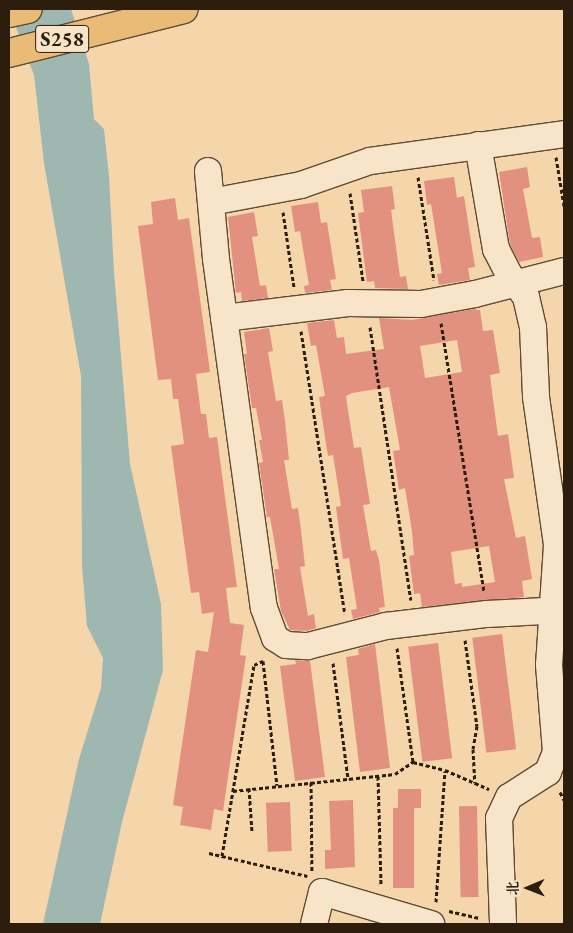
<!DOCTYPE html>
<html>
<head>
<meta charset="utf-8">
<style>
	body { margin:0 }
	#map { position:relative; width:573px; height:933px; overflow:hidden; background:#f5d6ab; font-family:"EB Garamond","Noto Serif SC",serif }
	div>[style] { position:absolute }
	.water>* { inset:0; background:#9eb7b1 }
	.building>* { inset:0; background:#e29080; transform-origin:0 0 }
	.path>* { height:3px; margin-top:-1.5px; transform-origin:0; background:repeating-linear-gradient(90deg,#2c1d0d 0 4px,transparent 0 6.5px) }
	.roads { filter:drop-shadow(1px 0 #5e4b34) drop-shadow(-1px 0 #5e4b34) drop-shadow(0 1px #5e4b34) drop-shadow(0 -1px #5e4b34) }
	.minor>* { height:26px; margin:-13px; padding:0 13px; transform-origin:13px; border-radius:13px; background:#f8e4c8 }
	.major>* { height:28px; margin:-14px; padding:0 14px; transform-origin:14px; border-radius:14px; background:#eabb76 }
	span { translate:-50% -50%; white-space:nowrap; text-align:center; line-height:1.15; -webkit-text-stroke:4px #f8e4c8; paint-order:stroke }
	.shield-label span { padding:1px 4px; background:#f8e4c8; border:1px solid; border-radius:4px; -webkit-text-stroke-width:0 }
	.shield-label { font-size:21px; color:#2c1d0d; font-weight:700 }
	.frame { position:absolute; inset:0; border:10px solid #2c1d0d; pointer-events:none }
	.north { position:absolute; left:503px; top:863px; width:50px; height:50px; -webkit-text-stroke:4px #f8e4c8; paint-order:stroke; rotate:269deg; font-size:14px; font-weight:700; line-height:20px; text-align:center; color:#2c1d0d }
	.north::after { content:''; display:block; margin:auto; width:18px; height:22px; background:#2c1d0d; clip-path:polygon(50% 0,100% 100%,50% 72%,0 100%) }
</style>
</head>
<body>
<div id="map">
	<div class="water">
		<div style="clip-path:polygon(9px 9px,71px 9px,89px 64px,94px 119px,104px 129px,109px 176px,114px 272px,130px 464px,161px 604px,163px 670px,122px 822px,100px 924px,43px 924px,79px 759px,101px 688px,103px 658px,87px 626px,82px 566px,81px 376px,44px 163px,34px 75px)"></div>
	</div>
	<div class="building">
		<div style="clip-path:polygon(527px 167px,530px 187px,523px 189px,532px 238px,540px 237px,543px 257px,519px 262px,510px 244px,499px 172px)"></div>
		<div style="clip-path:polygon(454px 177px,457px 198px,464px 196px,475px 267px,468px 268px,470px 280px,439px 285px,437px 274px,442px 273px,431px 204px,427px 205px,424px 181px)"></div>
		<div style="clip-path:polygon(392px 186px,395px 209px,391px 210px,400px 277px,406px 276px,408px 289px,375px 288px,374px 281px,367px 282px,358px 213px,364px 212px,361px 190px)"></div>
		<div style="clip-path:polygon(175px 198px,178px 220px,189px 218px,210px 372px,196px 374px,201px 414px,206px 414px,209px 438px,217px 437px,237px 587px,226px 588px,230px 623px,244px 625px,240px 655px,246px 656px,223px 811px,214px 809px,211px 830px,180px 825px,183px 807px,173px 805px,196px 650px,208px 652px,214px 612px,202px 614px,199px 592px,191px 593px,171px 446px,184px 444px,178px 399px,173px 399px,171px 379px,158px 380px,138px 226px,153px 224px,151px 202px)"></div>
		<div style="clip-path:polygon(318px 202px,321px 223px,327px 222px,336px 279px,330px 280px,332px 290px,305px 293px,304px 286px,309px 285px,300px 231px,295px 232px,291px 206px)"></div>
		<div style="clip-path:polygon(254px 212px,258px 236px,252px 237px,260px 286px,266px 285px,268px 298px,242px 301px,241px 292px,236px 293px,228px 217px)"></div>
		<div style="clip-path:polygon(evenodd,474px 309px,480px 310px,483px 331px,493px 330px,500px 373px,490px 375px,492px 392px,498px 436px,508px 434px,514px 478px,504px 479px,516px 538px,525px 536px,532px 579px,522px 581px,524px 597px,422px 607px,420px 593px,414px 594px,409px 556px,414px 555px,412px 531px,405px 488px,399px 490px,393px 451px,400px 450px,389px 387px,352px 393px,346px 396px,348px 410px,354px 448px,361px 447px,370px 504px,363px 505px,371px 551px,376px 550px,379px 560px,385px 607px,379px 608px,380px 612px,353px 619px,351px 610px,357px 609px,349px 558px,343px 559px,336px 507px,341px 506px,333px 455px,328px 456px,324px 431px,319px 397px,325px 396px,316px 345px,311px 346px,307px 323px,334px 320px,337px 338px,344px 337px,346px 354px,384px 349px,379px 318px,412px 320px,474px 309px,457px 340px,462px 372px,425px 378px,420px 346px,457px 340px,474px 309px,489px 546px,495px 582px,462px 587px,462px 583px,455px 584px,451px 552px,489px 546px)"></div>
		<div style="clip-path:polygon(269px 328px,273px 351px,268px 352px,276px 401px,282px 400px,285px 421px,289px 460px,284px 460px,292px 509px,298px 508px,301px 530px,305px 566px,300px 567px,308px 616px,314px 614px,316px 628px,306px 631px,290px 630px,281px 611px,274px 569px,279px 569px,270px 517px,267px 517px,259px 463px,263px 462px,259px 440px,262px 440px,256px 408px,252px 408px,244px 354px,247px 354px,244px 332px)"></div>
		<div style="left:502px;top:634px;width:116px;height:30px;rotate:83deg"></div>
		<div style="left:438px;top:643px;width:116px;height:30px;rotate:83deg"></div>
		<div style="clip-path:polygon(375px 644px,390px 768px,360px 772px,346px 657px,359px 655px,358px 649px)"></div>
		<div style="clip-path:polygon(295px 660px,310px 661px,325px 777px,295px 781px,280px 666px,296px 664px)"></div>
		<div style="clip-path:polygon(398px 789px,421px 789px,421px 808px,414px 808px,414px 888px,393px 888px,393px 808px,398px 808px)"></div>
		<div style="clip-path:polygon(353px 800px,355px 867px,325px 869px,325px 850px,331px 850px,329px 801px)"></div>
		<div style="left:290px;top:802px;width:49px;height:24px;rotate:88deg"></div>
		<div style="left:477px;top:806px;width:91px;height:18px;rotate:89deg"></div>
	</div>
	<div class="path">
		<div style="left:556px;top:157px;width:50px;rotate:80.7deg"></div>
		<div style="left:418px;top:177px;width:104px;rotate:81.2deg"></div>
		<div style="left:350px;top:193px;width:89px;rotate:81.6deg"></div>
		<div style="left:283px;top:212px;width:76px;rotate:81.7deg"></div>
		<div style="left:441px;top:323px;width:271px;rotate:80.9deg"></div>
		<div style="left:370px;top:327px;width:276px;rotate:81.5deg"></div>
		<div style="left:301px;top:331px;width:286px;rotate:81.2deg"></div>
		<div style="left:465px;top:640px;width:87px;rotate:82.1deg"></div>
		<div style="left:477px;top:726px;width:23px;rotate:100deg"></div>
		<div style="left:473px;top:749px;width:34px;rotate:87deg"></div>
		<div style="left:397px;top:648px;width:115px;rotate:82deg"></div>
		<div style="left:413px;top:762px;width:33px;rotate:14deg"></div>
		<div style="left:445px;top:770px;width:48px;rotate:23.4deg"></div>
		<div style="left:263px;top:661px;width:125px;rotate:83.6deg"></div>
		<div style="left:333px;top:663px;width:117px;rotate:82.6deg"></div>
		<div style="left:378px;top:776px;width:109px;rotate:88.4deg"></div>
		<div style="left:311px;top:782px;width:89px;rotate:89.4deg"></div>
		<div style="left:249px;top:788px;width:44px;rotate:86.1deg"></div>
		<div style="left:233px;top:791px;width:163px;rotate:-6deg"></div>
		<div style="left:395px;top:774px;width:22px;rotate:-34deg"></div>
		<div style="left:560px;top:792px;width:9px;rotate:63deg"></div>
		<div style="left:209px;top:853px;width:101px;rotate:13.2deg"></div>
		<div style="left:222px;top:856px;width:194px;rotate:-80.5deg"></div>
		<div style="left:254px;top:665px;width:10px;rotate:-24deg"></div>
		<div style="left:436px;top:902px;width:131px;rotate:-86.1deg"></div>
		<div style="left:449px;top:911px;width:31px;rotate:13deg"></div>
	</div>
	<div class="roads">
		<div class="minor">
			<div style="left:478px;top:145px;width:106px;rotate:80.2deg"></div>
			<div style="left:496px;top:249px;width:27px;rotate:63deg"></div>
			<div style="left:508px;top:273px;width:30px;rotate:53deg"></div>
			<div style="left:526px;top:297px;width:31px;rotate:77deg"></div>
			<div style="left:533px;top:327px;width:70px;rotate:87.5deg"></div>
			<div style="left:536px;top:397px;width:149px;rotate:81.9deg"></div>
			<div style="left:557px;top:545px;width:120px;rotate:93.8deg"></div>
			<div style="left:549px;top:665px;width:87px;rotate:85.4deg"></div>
			<div style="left:556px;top:752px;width:22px;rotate:112deg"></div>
			<div style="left:548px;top:772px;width:46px;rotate:147.3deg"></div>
			<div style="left:509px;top:797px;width:23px;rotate:115deg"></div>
			<div style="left:499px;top:818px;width:106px;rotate:87.8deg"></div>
			<div style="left:208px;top:171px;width:88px;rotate:84.8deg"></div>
			<div style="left:216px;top:259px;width:352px;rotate:82.2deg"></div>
			<div style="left:264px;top:608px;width:32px;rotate:70deg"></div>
			<div style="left:275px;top:638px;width:13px;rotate:32deg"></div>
			<div style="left:286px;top:645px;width:22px;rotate:3deg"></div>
			<div style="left:308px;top:646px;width:81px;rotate:-14.4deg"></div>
			<div style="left:386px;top:626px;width:102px;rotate:-6.8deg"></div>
			<div style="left:487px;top:614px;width:77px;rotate:-3deg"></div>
			<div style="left:211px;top:202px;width:92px;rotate:-10.7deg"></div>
			<div style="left:301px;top:185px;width:73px;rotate:-19.2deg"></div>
			<div style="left:370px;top:161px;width:196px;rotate:-7.9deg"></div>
			<div style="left:224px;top:318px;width:125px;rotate:-6.9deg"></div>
			<div style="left:348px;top:303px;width:73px;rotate:0.8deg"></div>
			<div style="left:421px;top:304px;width:55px;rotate:-10.5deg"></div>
			<div style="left:475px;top:294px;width:92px;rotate:-14.5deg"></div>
			<div style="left:314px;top:924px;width:33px;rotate:-76deg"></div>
			<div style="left:322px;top:892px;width:114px;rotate:16.4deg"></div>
		</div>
		<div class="major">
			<div style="left:9px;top:13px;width:19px;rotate:-12deg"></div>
			<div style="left:9px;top:53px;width:180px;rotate:-14.1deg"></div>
		</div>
	</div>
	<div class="shield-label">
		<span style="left:62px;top:39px">S258</span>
	</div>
	<div class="frame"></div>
	<div class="north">北</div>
</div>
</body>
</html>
